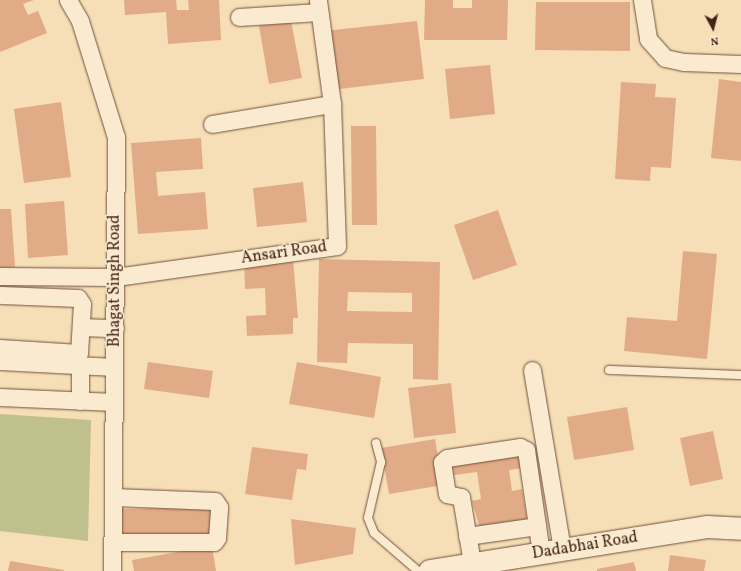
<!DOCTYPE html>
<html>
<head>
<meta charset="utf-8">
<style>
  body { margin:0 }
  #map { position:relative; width:741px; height:571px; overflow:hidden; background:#f6deb6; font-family:Vollkorn,serif }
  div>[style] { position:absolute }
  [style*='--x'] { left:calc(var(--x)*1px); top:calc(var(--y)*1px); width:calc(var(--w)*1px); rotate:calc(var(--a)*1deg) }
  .green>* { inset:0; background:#c0c08c }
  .building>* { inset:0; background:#e2ab87 }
  .roads { filter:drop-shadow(0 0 1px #71513c) drop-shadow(0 0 1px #71513c) }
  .lane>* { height:8px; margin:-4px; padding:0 4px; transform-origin:4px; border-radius:4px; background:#f9ead0 }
  .street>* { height:17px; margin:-8.5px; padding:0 8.5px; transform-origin:8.5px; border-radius:8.5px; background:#f9ead0 }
  .secondary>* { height:22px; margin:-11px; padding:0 11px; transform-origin:11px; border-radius:11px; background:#f9ead0 }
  span { translate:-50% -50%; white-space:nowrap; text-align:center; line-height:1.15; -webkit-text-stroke:3.5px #f9ead0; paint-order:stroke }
  .street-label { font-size:16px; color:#452213 }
  .north { position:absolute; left:693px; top:8px; width:40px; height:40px; -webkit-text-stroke:3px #f9ead0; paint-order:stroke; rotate:173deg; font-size:11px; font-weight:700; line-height:16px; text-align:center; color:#452213 }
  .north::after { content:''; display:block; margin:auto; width:14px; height:18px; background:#452213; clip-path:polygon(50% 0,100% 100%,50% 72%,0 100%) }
</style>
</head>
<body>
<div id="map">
  <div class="green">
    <div style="clip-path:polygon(0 414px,91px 420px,88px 541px,0 531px)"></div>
  </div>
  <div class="building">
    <div style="clip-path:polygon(0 0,34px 0,23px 4px,28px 15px,38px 11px,47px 33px,0 52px)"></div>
    <div style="clip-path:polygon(124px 0,176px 0,177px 10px,189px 10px,188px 0,219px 0,221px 40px,168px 44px,166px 12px,125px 15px)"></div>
    <div style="clip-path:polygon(425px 0,453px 0,453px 8px,472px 8px,472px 0,508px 0,507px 40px,424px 40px)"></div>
    <div style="clip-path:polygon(536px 2px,630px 2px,630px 51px,535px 50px)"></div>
    <div style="clip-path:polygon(291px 21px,302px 78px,269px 84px,259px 26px)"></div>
    <div style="clip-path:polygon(417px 21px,424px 79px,331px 90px,324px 31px)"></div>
    <div style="clip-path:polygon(490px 65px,495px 114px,450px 119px,445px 69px)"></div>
    <div style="clip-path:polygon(719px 79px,741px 82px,741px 161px,711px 158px)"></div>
    <div style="clip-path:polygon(621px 82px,656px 84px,655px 97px,676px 98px,671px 168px,651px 167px,650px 181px,615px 179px)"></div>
    <div style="clip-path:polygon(61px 102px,71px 177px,24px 183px,14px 109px)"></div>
    <div style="clip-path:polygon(351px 126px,376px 126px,377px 225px,352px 225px)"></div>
    <div style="clip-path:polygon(201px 138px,203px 169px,156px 172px,158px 196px,205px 192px,208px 229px,138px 234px,131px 143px)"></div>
    <div style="clip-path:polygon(303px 182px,307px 222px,257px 227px,253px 188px)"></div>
    <div style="clip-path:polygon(64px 201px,68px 255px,28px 258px,25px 204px)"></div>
    <div style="clip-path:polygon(0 209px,11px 209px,15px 267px,0 268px)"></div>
    <div style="clip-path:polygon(498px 210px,517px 265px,473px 280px,454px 225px)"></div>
    <div style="clip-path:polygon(683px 251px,717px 254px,707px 359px,624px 351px,627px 317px,677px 321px)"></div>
    <div style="clip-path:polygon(293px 259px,298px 318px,293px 318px,293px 334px,247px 336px,246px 316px,266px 315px,265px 288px,245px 289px,244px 260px)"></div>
    <div style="clip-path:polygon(evenodd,319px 259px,440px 262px,438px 380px,413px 379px,413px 344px,348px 343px,347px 363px,317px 362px,319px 259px,348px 292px,412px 293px,412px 312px,347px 311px,348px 292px)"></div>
    <div style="clip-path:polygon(148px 362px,213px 371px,209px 398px,144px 389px)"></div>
    <div style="clip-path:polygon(297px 362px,381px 377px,374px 418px,289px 404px)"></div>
    <div style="clip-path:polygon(451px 383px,456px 433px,414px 438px,408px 388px)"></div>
    <div style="clip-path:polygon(627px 407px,634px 450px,574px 460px,567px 417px)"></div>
    <div style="clip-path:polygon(713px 431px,723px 479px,690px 486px,680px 438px)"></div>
    <div style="clip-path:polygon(435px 439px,443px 485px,389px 494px,381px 448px)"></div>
    <div style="clip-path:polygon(252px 447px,308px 454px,306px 470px,297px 469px,292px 500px,245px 494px)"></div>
    <div style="clip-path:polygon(520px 448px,523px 468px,509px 470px,512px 491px,522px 489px,528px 526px,481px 532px,472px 501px,481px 499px,477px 472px,454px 475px,451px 459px)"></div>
    <div style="clip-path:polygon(215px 507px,215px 536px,122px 539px,121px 509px)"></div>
    <div style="clip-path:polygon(291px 519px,356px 528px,353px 554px,295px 565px)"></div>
    <div style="clip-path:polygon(212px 546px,216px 571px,134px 571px,132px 560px)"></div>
    <div style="clip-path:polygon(670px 555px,706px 560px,704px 571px,668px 571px)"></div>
    <div style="clip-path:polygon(10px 561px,64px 570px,64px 571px,8px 571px)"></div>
    <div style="clip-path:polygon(634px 562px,636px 571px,597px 571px,597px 569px)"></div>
  </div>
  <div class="roads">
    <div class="lane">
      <div style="--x:609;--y:370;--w:132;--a:2.2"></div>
      <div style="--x:376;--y:443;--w:20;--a:75"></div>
      <div style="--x:381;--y:462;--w:57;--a:103.1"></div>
      <div style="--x:368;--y:518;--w:16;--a:68"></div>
      <div style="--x:374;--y:533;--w:58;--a:40.8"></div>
    </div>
    <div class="street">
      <div style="--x:68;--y:0;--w:24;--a:60"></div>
      <div style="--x:80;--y:21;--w:121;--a:72.8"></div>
      <div style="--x:116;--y:137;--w:434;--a:90.5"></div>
      <div style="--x:642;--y:0;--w:39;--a:81"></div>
      <div style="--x:648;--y:39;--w:25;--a:48"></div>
      <div style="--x:665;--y:58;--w:19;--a:12"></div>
      <div style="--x:684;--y:62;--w:57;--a:2"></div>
      <div style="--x:239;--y:17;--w:80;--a:-3.6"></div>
      <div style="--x:212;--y:124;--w:122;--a:-9.5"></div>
      <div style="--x:0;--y:276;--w:116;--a:0.5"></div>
      <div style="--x:116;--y:277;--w:223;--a:-8"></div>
      <div style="--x:337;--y:246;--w:142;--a:-92"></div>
      <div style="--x:332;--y:104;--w:105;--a:-97.7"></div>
      <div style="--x:81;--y:327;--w:34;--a:2"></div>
      <div style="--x:0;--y:348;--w:79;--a:3.6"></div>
      <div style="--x:79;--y:353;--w:49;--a:-86.5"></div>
      <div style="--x:82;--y:304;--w:7;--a:-124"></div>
      <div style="--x:78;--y:298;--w:77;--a:-177.8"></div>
      <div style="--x:0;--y:361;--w:114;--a:3"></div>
      <div style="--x:532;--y:370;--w:182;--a:80.5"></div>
      <div style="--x:0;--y:397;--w:114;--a:2.5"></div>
      <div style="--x:80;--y:401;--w:36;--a:-90"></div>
      <div style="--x:467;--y:536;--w:71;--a:-8.1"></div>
      <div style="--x:112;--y:542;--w:102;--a:0"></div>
      <div style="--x:214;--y:542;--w:5;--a:-53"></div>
      <div style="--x:217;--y:538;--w:31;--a:-86"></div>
      <div style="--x:219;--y:507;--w:7;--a:-124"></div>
      <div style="--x:215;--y:501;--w:102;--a:-177.8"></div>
      <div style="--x:472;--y:563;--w:67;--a:-99.5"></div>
      <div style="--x:461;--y:497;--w:14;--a:-168"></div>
      <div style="--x:447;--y:494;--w:32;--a:-99"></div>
      <div style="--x:442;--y:462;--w:6;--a:-39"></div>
      <div style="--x:447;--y:458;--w:74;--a:-8.6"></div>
      <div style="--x:520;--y:447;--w:7;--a:27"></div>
      <div style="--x:526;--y:450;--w:104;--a:81.7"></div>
    </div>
    <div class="secondary">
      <div style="--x:430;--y:571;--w:280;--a:-9"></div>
      <div style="--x:707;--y:527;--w:34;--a:3"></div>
    </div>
  </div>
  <div class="street-label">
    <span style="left:284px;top:253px;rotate:-8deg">Ansari Road</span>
    <span style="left:115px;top:281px;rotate:-90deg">Bhagat Singh Road</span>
    <span style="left:585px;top:546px;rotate:-9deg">Dadabhai Road</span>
  </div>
  <div class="north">N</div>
</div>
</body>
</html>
